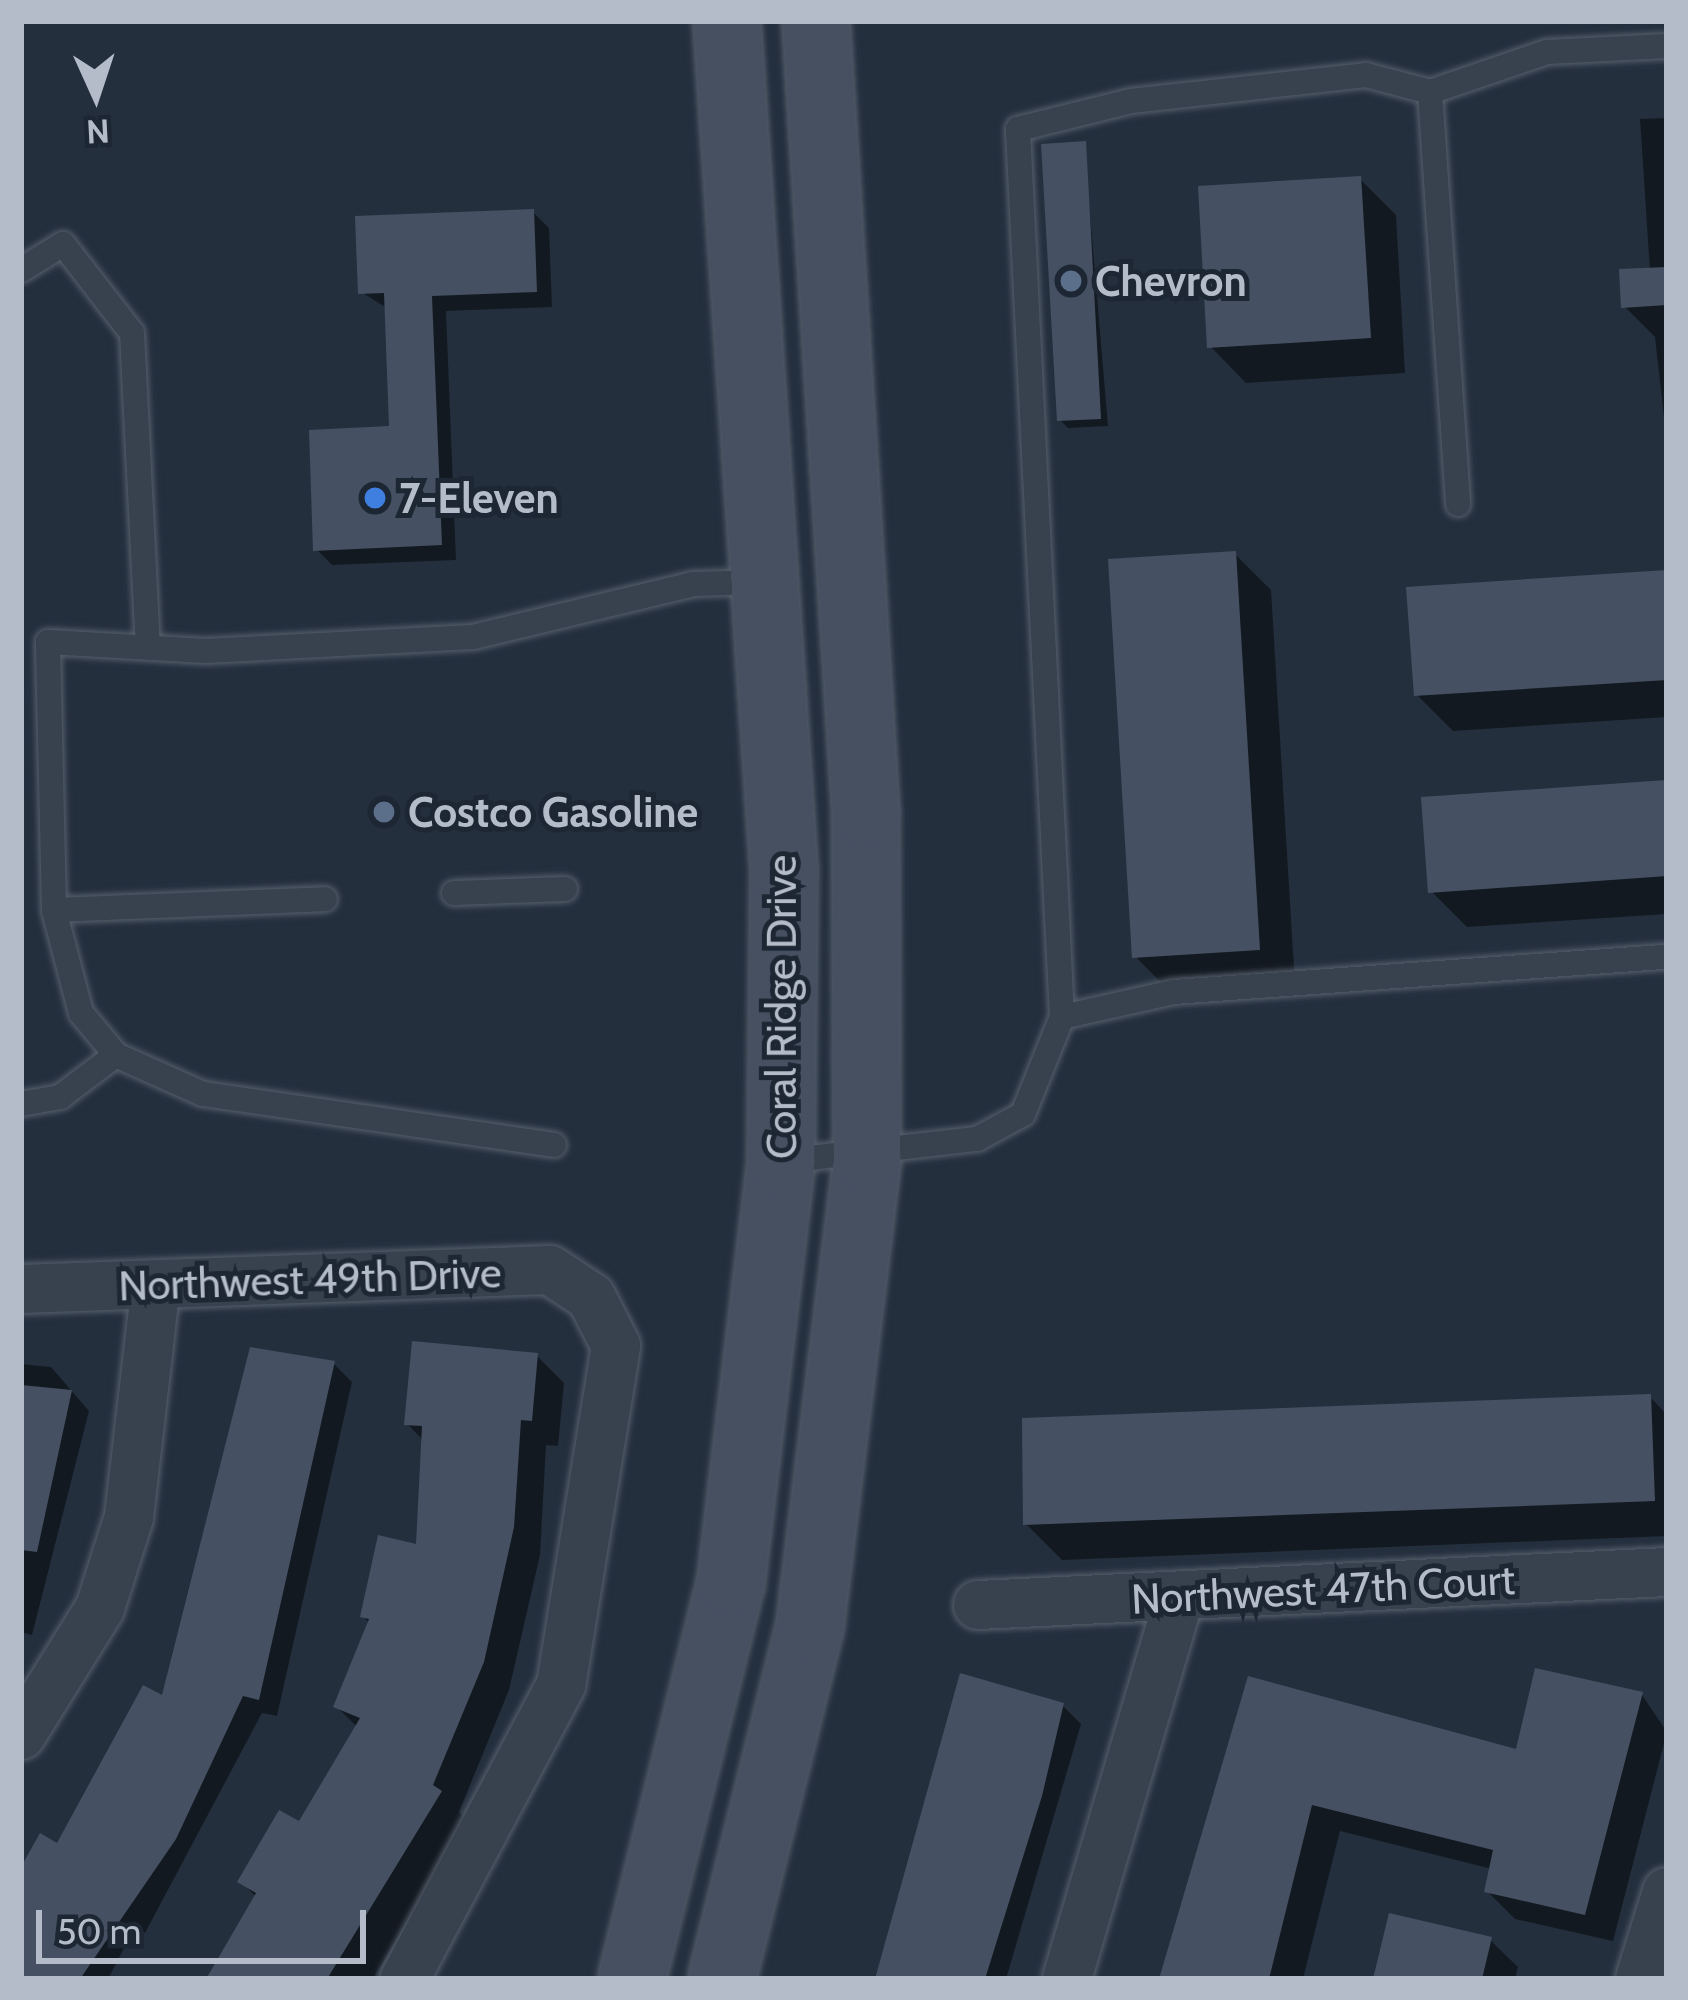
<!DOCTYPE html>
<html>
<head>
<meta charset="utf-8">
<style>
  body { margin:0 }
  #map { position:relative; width:1688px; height:2000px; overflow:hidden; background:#242f3e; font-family:Cabin,sans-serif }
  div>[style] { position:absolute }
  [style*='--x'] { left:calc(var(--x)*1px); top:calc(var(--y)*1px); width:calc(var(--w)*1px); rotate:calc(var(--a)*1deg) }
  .shadow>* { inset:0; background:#0007 }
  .building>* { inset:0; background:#455162 }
  .roads { filter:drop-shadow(0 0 3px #565f6c) drop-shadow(0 0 3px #565f6c) }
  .lane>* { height:24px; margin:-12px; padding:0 12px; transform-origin:12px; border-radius:12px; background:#38414e }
  .street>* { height:48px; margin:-24px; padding:0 24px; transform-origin:24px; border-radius:24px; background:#38414e }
  .secondary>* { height:66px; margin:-33px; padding:0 33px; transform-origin:33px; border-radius:33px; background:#465061 }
  .dots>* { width:33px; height:33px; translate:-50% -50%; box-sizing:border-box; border:6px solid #1d2633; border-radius:50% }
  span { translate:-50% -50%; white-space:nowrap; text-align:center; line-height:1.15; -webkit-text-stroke:10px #1d2633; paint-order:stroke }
  .poi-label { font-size:42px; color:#b4bcc9; font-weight:700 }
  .left { translate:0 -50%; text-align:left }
  .street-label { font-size:42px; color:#b4bcc9 }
  .frame { position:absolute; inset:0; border:24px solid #b4bcc9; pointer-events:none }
  .north { position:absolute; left:36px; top:36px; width:120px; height:120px; -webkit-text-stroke:9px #1d2633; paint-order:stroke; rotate:177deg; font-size:33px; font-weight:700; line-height:48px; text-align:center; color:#b4bcc9 }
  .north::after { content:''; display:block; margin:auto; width:42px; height:54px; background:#b4bcc9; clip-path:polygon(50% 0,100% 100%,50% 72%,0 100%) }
  .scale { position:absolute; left:36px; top:1910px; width:330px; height:54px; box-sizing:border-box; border:6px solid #b4bcc9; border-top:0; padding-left:15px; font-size:36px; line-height:42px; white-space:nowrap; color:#b4bcc9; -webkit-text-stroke:9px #1d2633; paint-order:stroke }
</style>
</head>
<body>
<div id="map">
  <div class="shadow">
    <div style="clip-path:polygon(1667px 118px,1667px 445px,1655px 337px,1624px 306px,1650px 271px,1640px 119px)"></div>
    <div style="clip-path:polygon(1084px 144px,1108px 426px,1068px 428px,1060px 420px)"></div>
    <div style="clip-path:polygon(1360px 179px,1396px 215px,1405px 373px,1246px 383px,1210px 346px)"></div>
    <div style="clip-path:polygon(533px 212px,549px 228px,552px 307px,446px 311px,456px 560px,332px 565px,316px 549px,392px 429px,387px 308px,361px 292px)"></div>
    <div style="clip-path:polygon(1235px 554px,1271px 590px,1295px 985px,1171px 993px,1135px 956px)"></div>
    <div style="clip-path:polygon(1667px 573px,1667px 717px,1453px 731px,1417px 695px)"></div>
    <div style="clip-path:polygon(1667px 783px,1667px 914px,1467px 927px,1431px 891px)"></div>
    <div style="clip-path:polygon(537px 1356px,564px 1383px,558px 1446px,546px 1445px,540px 1555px,509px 1690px,459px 1812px,467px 1820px,373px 1979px,209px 1979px,257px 1898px,241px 1881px,300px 1825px,357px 1727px,336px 1706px,370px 1624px,363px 1616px,418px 1547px,424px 1441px,407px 1424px)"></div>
    <div style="clip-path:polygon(21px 1364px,51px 1367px,89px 1411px,32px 1635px,21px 1632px)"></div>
    <div style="clip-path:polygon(334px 1364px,352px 1382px,277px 1716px,262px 1713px,145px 1933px,135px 1927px,108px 1979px,21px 1979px,21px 1873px,58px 1847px,164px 1700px)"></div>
    <div style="clip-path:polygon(1650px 1397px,1667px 1415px,1667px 1536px,1062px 1560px,1026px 1524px)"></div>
    <div style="clip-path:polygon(1250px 1680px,1519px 1753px,1642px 1695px,1667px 1732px,1613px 1941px,1515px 1919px,1487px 1891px,1492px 1869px,1340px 1831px,1303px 1979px,1164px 1979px)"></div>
    <div style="clip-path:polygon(1063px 1706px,1081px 1724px,1006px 1979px,879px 1979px)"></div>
    <div style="clip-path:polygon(1490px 1940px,1518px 1967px,1515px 1979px,1376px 1979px)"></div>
  </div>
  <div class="building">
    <div style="clip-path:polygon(1086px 141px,1101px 419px,1057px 421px,1041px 144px)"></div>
    <div style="clip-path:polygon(1361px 176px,1371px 338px,1207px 348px,1198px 186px)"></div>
    <div style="clip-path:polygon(534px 209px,537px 292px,432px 296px,442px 545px,313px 551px,309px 430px,389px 426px,384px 293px,358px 294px,355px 216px)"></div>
    <div style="clip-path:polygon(1667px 267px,1667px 305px,1621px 308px,1619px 269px)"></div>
    <div style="clip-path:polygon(1236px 551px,1260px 950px,1132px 958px,1108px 559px)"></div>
    <div style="clip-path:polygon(1667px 570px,1667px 680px,1414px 696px,1406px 587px)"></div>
    <div style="clip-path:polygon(1667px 780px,1667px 876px,1428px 893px,1421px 797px)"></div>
    <div style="clip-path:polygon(412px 1341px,538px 1353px,532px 1421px,521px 1420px,514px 1527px,484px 1662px,433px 1785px,442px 1791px,327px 1979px,206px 1979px,256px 1893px,237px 1882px,279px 1810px,299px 1821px,360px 1718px,333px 1707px,369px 1619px,360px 1617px,378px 1535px,416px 1544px,422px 1426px,404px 1425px)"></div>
    <div style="clip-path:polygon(250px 1347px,335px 1361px,259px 1700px,243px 1696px,176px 1839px,80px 1979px,21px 1979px,21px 1867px,40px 1833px,57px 1843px,143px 1685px,162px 1695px)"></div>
    <div style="clip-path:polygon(21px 1385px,72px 1390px,37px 1552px,21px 1550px)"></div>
    <div style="clip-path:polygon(1651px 1394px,1655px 1501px,1023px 1525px,1022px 1418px)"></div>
    <div style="clip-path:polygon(1535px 1668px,1643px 1692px,1585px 1915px,1484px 1892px,1493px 1850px,1312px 1805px,1269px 1979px,1159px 1979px,1248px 1676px,1516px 1749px)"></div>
    <div style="clip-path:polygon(960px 1673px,1064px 1703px,1042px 1796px,985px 1979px,875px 1979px)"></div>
    <div style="clip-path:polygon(1389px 1913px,1492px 1937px,1482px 1979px,1373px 1979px)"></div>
  </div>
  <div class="roads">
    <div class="lane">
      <div style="--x:1430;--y:92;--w:413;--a:86.1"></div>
      <div style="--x:21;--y:270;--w:49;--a:-31.8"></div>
      <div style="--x:63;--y:244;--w:113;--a:52.2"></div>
      <div style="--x:132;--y:333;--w:313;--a:87.1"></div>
      <div style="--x:454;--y:893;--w:111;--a:-2.1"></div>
      <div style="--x:54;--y:910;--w:271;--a:-2.3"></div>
      <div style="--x:1062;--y:1017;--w:115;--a:-12.6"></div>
      <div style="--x:1174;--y:992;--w:494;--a:-4.1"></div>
      <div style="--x:21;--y:1104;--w:40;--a:-10"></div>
      <div style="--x:60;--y:1097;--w:70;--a:-36.9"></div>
      <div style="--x:554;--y:1145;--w:355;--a:-171.7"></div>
      <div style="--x:203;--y:1094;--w:95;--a:-155.9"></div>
      <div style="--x:116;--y:1055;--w:55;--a:-129.8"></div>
      <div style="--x:81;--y:1013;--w:106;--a:-104.7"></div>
      <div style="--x:54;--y:910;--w:268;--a:-91.3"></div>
      <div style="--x:48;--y:642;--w:158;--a:3.3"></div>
      <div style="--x:206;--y:651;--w:267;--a:-3"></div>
      <div style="--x:473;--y:637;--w:226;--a:-13.5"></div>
      <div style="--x:693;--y:584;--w:68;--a:-1.7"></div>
      <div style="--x:783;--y:1161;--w:195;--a:-6.5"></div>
      <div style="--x:977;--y:1139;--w:52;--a:-28.5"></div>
      <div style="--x:1023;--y:1114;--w:105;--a:-68.1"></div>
      <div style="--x:1062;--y:1017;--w:889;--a:-92.84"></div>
      <div style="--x:1018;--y:129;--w:116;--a:-13.9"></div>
      <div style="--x:1131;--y:101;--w:236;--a:-6.3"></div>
      <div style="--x:1366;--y:75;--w:66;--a:14.9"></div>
      <div style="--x:1430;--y:92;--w:124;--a:-18.9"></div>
      <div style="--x:1547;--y:52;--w:120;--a:-2.9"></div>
    </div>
    <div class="street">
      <div style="--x:21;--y:1289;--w:529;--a:-2.06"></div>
      <div style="--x:550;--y:1270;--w:49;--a:33.4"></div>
      <div style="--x:591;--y:1297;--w:55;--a:63"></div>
      <div style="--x:616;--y:1346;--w:343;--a:99.2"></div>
      <div style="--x:561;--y:1685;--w:333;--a:118"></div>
      <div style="--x:978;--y:1605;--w:690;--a:-2.74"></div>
      <div style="--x:21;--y:1735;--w:150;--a:-58.1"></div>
      <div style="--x:100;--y:1608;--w:96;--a:-72.3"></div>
      <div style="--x:129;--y:1517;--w:234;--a:-83.4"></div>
      <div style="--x:1067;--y:1979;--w:397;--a:-73.6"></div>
      <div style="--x:1640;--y:1979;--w:91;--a:-72.8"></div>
    </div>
    <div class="secondary">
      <div style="--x:632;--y:1979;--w:408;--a:-76"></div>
      <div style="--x:731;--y:1583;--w:425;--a:-83.2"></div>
      <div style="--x:781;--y:1161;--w:292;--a:-89.4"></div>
      <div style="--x:784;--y:869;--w:850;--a:-93.85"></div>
      <div style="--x:722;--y:1979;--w:364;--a:-76"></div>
      <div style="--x:810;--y:1626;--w:470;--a:-83"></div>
      <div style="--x:867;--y:1159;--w:345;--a:-90.2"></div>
      <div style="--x:866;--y:814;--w:795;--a:-93.61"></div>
    </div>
  </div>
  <div class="dots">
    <div style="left:1071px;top:281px;background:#5c6f8a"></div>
    <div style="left:375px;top:498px;background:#3f7fe0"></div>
    <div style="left:384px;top:812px;background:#5c6f8a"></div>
  </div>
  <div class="poi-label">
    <span class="left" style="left:1095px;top:281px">Chevron</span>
    <span class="left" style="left:399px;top:498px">7-Eleven</span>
    <span class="left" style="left:408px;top:812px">Costco Gasoline</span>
  </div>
  <div class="street-label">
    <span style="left:781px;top:1007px;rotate:-90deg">Coral Ridge Drive</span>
    <span style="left:310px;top:1279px;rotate:-2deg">Northwest 49th Drive</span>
    <span style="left:1323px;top:1589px;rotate:-3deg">Northwest 47th Court</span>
  </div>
  <div class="frame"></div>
  <div class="north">N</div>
  <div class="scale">50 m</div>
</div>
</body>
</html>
